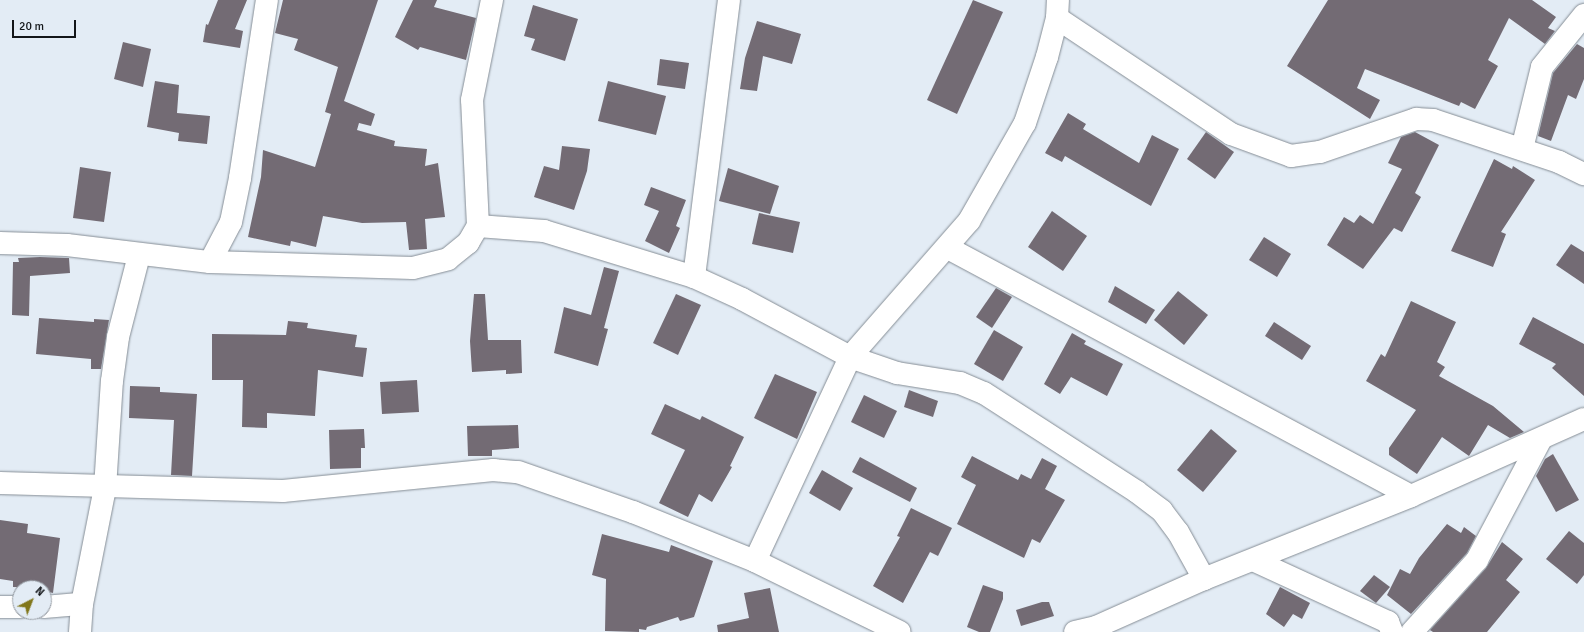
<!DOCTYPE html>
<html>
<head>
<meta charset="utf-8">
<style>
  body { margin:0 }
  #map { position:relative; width:1584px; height:632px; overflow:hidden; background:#e3ecf5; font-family:Signika,sans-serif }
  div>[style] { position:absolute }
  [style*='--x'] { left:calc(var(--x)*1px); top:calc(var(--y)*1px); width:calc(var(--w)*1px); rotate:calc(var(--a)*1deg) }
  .building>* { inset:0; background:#736b74 }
  .roads { filter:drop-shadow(0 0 1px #858d95) drop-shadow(0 0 1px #858d95) }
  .street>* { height:22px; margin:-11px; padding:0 11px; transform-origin:11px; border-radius:11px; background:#fff }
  span { translate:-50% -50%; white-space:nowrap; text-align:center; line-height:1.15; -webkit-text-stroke:3px #e3ecf5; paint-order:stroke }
  .north { position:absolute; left:12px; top:580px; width:40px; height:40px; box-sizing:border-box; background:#e3ecf5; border:1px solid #90969d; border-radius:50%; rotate:42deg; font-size:11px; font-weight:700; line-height:16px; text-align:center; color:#131619 }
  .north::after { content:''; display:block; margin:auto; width:14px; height:18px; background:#81771c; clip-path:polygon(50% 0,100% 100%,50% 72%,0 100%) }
  .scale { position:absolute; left:12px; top:20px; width:64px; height:18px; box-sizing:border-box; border:2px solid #131619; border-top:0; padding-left:5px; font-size:12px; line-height:14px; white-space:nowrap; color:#131619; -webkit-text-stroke:3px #e3ecf5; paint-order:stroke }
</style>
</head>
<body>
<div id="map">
  <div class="building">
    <div style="clip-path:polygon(218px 0,247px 0,235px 29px,243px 31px,240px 48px,203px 42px,206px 24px,208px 25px)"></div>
    <div style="clip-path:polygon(283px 0,378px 0,344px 101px,375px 114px,371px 126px,359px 123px,357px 130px,395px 141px,394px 146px,427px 149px,425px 166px,438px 163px,445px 217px,425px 219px,427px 249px,409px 250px,406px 222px,362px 223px,323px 216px,316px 247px,291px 241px,290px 246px,248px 237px,261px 177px,263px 150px,315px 167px,331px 114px,325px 112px,338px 67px,294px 50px,298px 39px,275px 33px)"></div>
    <div style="clip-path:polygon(413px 0,437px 0,434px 7px,476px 18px,466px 60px,420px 47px,418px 50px,395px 37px)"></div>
    <div style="clip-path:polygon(973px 0,1003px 12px,957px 114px,927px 100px)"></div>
    <div style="clip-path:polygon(1328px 0,1532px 0,1556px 17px,1548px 28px,1555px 31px,1545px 44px,1509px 18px,1488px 60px,1498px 66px,1475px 109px,1461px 102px,1459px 106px,1365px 69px,1357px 88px,1380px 100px,1370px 119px,1287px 66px)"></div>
    <div style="clip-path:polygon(533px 5px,578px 19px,565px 61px,531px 50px,535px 39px,524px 36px)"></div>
    <div style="clip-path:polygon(757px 21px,801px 34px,792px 64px,763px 56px,757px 91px,740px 89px,745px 58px)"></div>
    <div style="clip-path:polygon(123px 42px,151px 49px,143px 87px,114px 79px)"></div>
    <div style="clip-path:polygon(1577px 44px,1584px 48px,1584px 79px,1576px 99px,1568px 95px,1551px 141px,1538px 136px,1553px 73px)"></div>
    <div style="clip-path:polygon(660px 59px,689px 63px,685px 89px,657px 85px)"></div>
    <div style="clip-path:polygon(155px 81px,179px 85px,177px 113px,210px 116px,207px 144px,178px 141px,179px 133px,147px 127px)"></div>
    <div style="clip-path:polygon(608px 81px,666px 96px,656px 135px,598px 121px)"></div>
    <div style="clip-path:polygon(1068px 113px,1086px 124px,1083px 129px,1139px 163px,1152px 135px,1179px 149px,1151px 206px,1065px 156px,1062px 162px,1045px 153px)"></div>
    <div style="clip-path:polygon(1206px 132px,1234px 152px,1215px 179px,1187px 159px)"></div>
    <div style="clip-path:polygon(1415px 132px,1439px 145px,1415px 193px,1421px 197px,1402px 232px,1394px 228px,1363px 269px,1327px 245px,1344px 217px,1354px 223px,1360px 215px,1373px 224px,1402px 169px,1388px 163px,1401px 137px)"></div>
    <div style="clip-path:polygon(562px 146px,590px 149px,587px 171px,574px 210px,534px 197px,544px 166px,559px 170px)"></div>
    <div style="clip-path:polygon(1494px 159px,1512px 169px,1513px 166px,1535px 180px,1501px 232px,1506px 234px,1493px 267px,1451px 251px)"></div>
    <div style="clip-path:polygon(80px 167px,111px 172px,104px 222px,73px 218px)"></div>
    <div style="clip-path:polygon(728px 168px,779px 186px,770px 214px,719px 201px)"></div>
    <div style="clip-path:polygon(651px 187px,686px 200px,676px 226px,680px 228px,669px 253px,645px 241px,659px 211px,644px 205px)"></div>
    <div style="clip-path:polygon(1052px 211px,1087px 236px,1063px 271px,1028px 247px)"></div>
    <div style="clip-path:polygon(759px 213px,800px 222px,793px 253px,752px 244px)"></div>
    <div style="clip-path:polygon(1264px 237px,1291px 254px,1277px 277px,1249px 260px)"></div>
    <div style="clip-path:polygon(1571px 244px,1584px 252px,1584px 284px,1556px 265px)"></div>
    <div style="clip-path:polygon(40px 257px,69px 258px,70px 273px,30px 276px,29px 316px,12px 315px,13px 262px,19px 262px,18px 258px)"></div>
    <div style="clip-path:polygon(604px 267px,619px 271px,604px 328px,608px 329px,598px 366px,554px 353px,564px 307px,591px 315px)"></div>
    <div style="clip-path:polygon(1115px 286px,1155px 310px,1146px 324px,1108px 302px)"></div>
    <div style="clip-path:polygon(996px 288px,1012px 297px,992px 328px,976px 317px)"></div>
    <div style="clip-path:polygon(1178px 291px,1208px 315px,1184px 345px,1154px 320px)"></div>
    <div style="clip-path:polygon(474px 294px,485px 294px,488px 340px,521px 340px,522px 373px,506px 374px,506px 370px,472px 372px,470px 341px)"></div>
    <div style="clip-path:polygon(676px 294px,701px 305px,678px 355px,653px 343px)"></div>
    <div style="clip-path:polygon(1411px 301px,1456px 322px,1437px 362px,1445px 367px,1439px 376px,1493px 406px,1524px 432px,1510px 438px,1488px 425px,1469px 456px,1442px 437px,1417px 474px,1389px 455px,1389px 448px,1416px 410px,1366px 381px,1381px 354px,1385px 357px)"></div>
    <div style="clip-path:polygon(1533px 317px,1584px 344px,1584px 396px,1552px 368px,1556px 364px,1519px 344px)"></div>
    <div style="clip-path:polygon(39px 318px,94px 322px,94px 319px,109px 320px,101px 369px,91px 369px,91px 359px,36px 354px)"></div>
    <div style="clip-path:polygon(288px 321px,308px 323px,307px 328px,357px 335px,355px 347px,367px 348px,363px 377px,318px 370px,315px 416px,267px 413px,267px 428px,242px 427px,243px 380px,212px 380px,212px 334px,286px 335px)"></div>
    <div style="clip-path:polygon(1274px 322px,1311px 346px,1302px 360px,1265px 336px)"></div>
    <div style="clip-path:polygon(994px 330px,1023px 347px,1003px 381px,974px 364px)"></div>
    <div style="clip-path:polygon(1072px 333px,1086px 341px,1084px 344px,1123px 364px,1107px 396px,1071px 377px,1060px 394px,1044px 384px)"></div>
    <div style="clip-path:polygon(775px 374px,817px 392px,797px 439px,754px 418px)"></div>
    <div style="clip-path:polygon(417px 380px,419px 412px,382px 414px,380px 382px)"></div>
    <div style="clip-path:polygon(130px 386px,160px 387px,160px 392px,197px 394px,192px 476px,171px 475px,174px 420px,129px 418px)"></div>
    <div style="clip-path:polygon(909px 390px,938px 401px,933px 417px,904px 407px)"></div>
    <div style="clip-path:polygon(864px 395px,897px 411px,884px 438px,851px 422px)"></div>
    <div style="clip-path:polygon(665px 404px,700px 420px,702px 416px,744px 437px,730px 466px,732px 467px,712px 502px,699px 494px,688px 517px,659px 503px,685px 450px,651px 434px)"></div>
    <div style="clip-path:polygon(518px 425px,519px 448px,492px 450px,492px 456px,468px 456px,467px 426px)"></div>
    <div style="clip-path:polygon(364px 429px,365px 448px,361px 448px,361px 468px,330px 469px,329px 430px)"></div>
    <div style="clip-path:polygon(1211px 429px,1237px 451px,1203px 492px,1177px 470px)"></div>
    <div style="clip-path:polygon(1553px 454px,1579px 500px,1556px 512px,1536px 476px,1545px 459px)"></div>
    <div style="clip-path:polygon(972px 456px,1018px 480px,1021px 474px,1031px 479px,1042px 458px,1057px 466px,1045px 489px,1065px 500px,1040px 543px,1032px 539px,1024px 558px,957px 524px,976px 485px,961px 477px)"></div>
    <div style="clip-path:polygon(860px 457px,917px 488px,910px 502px,852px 472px)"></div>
    <div style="clip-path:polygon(822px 470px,853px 488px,840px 511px,809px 493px)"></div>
    <div style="clip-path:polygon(911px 508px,952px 528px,938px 556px,930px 552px,903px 603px,873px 586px,900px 537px,897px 536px)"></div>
    <div style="clip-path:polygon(0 520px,28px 524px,27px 533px,60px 538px,53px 593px,44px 591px,44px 588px,13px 587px,13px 581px,0 579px)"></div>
    <div style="clip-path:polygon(1447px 524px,1461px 533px,1464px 527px,1476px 536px,1467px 553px,1411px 614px,1387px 595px,1400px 569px,1410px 574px,1419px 558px)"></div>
    <div style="clip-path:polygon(1569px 531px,1584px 543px,1584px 575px,1577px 584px,1546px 559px)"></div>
    <div style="clip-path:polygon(602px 534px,669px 552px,671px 545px,713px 561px,694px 617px,680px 621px,678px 617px,647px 627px,646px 630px,639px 629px,639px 632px,605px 631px,606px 579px,592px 575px)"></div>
    <div style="clip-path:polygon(1502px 542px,1523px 559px,1506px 580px,1520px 592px,1487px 632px,1433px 632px,1430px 630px,1486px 568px)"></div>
    <div style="clip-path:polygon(1374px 575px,1390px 587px,1376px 603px,1360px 591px)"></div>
    <div style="clip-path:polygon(983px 585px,1003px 592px,1003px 599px,990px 632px,979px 632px,967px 627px)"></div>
    <div style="clip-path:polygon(1280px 587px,1310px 603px,1302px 619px,1293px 614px,1284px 627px,1266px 614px)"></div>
    <div style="clip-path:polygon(770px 588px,779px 632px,718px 632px,717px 625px,749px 618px,744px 593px)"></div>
    <div style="clip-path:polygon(1042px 602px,1049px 602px,1054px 616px,1021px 626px,1016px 610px)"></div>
  </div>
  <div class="roads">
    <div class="street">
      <div style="--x:1057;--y:18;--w:209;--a:33.7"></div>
      <div style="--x:1231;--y:134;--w:64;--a:20.1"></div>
      <div style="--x:1291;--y:156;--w:29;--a:-8"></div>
      <div style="--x:1320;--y:152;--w:102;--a:-19"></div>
      <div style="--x:1416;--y:119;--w:17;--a:3"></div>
      <div style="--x:1433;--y:120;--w:133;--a:18.4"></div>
      <div style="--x:1559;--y:162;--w:28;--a:26"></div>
      <div style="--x:1522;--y:149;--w:84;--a:-76.3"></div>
      <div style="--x:1542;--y:67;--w:67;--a:-51.1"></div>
      <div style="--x:478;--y:226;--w:66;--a:4.3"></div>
      <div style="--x:544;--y:231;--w:157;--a:17"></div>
      <div style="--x:694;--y:277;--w:53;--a:24.6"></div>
      <div style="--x:742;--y:299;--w:123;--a:28.2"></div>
      <div style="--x:850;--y:357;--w:50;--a:18.8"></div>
      <div style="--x:897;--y:373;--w:64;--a:9"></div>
      <div style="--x:960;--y:383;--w:26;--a:23"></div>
      <div style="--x:984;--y:393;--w:182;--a:32.9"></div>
      <div style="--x:1137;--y:492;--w:31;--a:37"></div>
      <div style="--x:1162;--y:511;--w:26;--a:53"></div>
      <div style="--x:1178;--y:532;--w:54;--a:61"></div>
      <div style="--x:0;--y:243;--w:67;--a:1.7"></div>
      <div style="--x:67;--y:245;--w:144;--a:6.8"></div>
      <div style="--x:210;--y:262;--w:203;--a:1.7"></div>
      <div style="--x:413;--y:268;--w:36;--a:-14"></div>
      <div style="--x:448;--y:259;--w:26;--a:-39"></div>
      <div style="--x:468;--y:243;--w:20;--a:-60"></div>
      <div style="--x:478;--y:226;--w:126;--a:-92.7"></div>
      <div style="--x:472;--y:100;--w:102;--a:-78.7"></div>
      <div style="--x:948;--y:248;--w:525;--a:28.18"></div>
      <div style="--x:210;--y:262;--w:45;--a:-62.3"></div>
      <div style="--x:231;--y:222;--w:45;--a:-78.4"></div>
      <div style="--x:240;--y:178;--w:180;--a:-81.4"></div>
      <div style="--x:694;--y:277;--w:279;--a:-82.8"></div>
      <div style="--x:0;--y:483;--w:283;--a:1.6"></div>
      <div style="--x:283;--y:491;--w:211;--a:-5.7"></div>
      <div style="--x:493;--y:470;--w:25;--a:5"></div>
      <div style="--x:518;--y:472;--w:122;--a:19.2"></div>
      <div style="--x:633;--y:512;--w:131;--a:21.9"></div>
      <div style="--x:755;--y:561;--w:161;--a:26.1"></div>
      <div style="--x:1253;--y:560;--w:149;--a:24.7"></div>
      <div style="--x:1388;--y:622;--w:11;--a:68"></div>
      <div style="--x:755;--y:561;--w:225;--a:-65"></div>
      <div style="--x:850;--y:357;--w:181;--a:-48.8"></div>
      <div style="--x:969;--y:221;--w:113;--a:-60.3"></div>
      <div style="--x:1025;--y:123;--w:70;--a:-71.6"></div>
      <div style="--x:1047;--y:57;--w:40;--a:-75.6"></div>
      <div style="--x:1057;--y:18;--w:18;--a:-87"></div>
      <div style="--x:0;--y:607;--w:20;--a:0"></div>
      <div style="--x:44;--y:607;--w:38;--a:-5"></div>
      <div style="--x:80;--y:632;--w:28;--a:-86"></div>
      <div style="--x:82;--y:604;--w:118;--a:-78.8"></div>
      <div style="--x:105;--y:488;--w:107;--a:-86.3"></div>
      <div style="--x:112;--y:381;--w:44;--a:-82.2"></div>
      <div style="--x:118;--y:337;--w:85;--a:-75.6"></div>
      <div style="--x:1075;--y:632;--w:22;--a:-13"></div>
      <div style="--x:1096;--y:627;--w:118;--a:-24"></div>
      <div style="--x:1204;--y:579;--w:223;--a:-21.8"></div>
      <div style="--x:1411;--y:496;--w:189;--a:-24"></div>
      <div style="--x:1412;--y:632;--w:97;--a:-47.9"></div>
      <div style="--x:1477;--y:560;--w:135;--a:-62.1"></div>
    </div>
  </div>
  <div class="north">N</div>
  <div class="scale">20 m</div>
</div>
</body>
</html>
